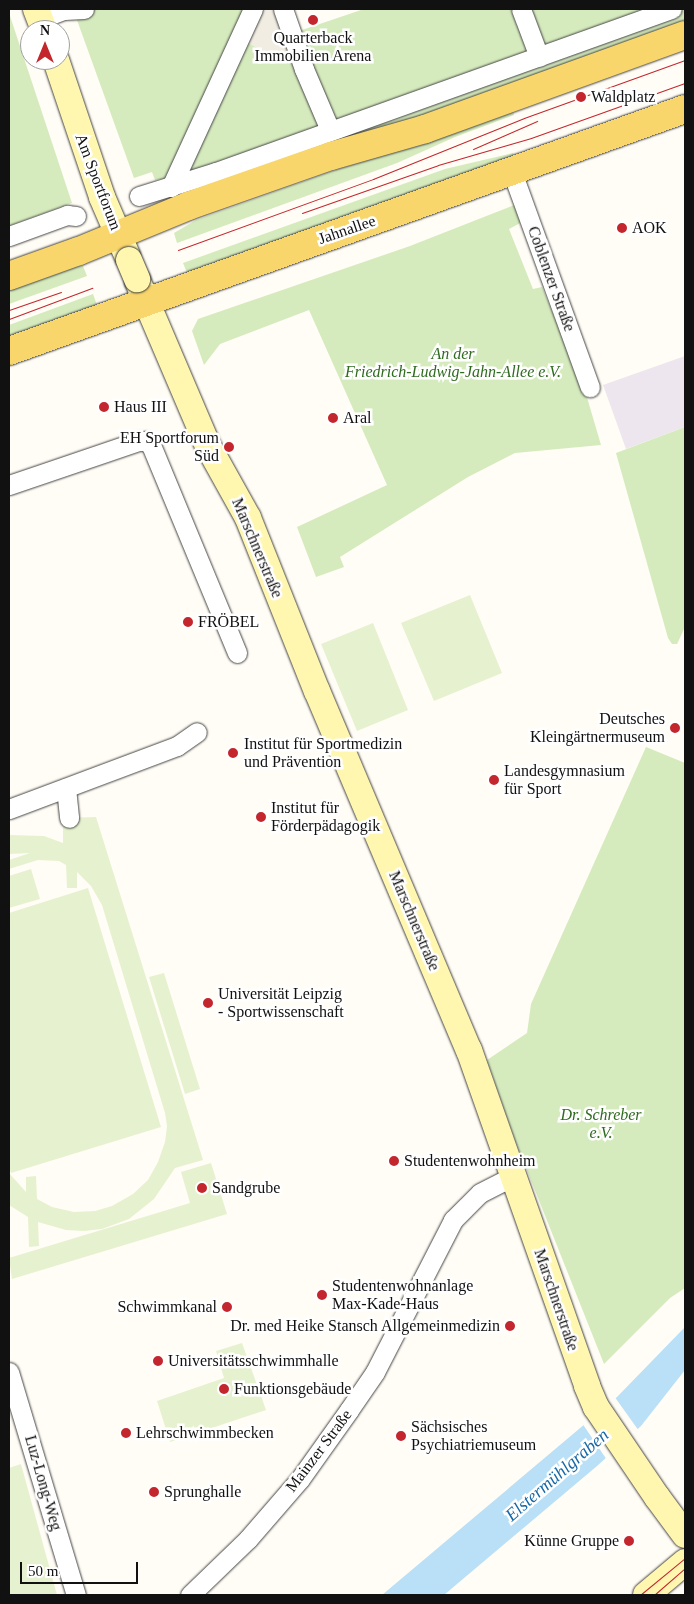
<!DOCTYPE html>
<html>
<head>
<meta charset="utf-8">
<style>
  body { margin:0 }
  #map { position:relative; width:694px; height:1604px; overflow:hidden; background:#fffdf5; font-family:Georgia,serif }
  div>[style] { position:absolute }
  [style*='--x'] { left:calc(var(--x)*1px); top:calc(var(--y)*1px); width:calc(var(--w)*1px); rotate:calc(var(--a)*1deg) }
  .industrial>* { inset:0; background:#eee6ef }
  .green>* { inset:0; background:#d5ebbd }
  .pitch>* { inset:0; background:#e6f2cf }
  .plaza>* { inset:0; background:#f1ede2 }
  .water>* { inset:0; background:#b9e0f7 }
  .pier>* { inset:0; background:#fffdf5 }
  .roads { filter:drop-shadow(0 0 1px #444) drop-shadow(0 0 1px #444) }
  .street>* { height:19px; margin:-9.5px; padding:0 9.5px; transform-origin:9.5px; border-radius:9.5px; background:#fff }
  .secondary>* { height:26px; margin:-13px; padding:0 13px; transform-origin:13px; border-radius:13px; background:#fff6b0 }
  .primary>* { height:28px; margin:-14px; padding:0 14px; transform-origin:14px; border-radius:14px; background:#f9d66b }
  .tram>* { height:1px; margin:-0.5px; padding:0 0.5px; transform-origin:0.5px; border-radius:0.5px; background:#c4262e }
  .bridges { filter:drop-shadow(0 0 1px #333) drop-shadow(0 0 1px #333) }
  .secondary-bridge>* { height:26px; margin:-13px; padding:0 13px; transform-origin:13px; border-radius:13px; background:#fff6b0 }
  .dots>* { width:14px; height:14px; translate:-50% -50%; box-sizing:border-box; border:2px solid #fff; border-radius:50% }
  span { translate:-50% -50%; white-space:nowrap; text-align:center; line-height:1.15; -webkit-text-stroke:5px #fff; paint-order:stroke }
  .poi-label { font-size:16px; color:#111 }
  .left { translate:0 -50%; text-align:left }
  .right { translate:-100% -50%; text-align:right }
  .street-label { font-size:16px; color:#111 }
  .park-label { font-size:16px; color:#2f6b1f; font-style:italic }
  .water-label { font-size:18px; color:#1768a6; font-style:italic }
  .frame { position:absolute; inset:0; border:10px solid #111; pointer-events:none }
  .north { position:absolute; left:20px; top:20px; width:50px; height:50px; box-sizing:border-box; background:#fff; border:1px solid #a0a0a0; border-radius:50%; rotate:0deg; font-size:14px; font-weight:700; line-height:20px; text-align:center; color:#111 }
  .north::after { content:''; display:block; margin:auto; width:18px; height:22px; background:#c4262e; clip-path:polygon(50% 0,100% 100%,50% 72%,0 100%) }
  .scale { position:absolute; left:20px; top:1562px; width:118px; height:22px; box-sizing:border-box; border:2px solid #111; border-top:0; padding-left:6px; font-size:15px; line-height:18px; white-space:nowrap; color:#111; -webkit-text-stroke:4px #fff; paint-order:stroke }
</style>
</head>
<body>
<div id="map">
  <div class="industrial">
    <div style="clip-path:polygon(685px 356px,685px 427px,626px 449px,603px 385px)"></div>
  </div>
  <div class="green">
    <div style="clip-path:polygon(73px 9px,291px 9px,299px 31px,364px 9px,685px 9px,685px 20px,361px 138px,206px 192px,186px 175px,155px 180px,152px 172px,134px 178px)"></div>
    <div style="clip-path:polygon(9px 13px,72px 203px,9px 226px)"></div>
    <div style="clip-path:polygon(512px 107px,514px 115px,455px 137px,397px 163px,177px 243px,174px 233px,196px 220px)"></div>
    <div style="clip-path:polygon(513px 153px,515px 158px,187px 273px,183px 263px,445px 169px)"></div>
    <div style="clip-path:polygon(517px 204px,524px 221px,509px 229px,533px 289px,542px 287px,586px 394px,601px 445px,515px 453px,468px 477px,340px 557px,344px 567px,316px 577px,297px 527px,387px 485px,309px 310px,220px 344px,204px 365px,192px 331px,198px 319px,410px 246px)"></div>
    <div style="clip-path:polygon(83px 266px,87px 276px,9px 304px,9px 286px,70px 267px)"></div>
    <div style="clip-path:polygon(93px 294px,97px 305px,91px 308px,9px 339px,9px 325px)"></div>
    <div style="clip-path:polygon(685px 427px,685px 627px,677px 644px,672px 644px,668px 638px,616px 453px)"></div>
    <div style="clip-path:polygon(646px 747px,685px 763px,685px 1288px,670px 1298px,604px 1364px,515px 1140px,487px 1060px,527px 1033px,531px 1004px)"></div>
  </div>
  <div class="pitch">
    <div style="clip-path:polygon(470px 595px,502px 673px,434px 701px,401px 623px)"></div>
    <div style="clip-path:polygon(373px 623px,408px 710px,357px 731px,321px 644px)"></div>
    <div style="clip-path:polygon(96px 817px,203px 1160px,175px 1168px,154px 1199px,129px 1219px,102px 1229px,84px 1231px,66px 1230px,38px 1222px,39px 1246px,29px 1247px,28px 1217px,9px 1205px,9px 1173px,26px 1192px,26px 1177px,36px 1176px,37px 1199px,52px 1207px,74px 1212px,95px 1211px,112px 1206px,133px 1194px,148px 1180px,158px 1162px,165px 1142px,167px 1126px,165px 1113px,102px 905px,91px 886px,77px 872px,77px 888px,67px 888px,66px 865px,59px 861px,38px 860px,9px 869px,9px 860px,30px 853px,9px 854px,9px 835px,44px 836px,63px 843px,63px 818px)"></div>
    <div style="clip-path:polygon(31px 869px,40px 899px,9px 908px,9px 876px)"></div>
    <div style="clip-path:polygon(88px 888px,161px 1127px,11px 1173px,9px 1167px,9px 913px)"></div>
    <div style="clip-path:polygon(164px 973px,200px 1089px,185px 1094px,149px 977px)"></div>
    <div style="clip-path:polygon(211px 1163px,227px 1214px,12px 1279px,9px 1258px,190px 1203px,181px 1172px)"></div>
    <div style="clip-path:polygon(242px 1343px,266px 1410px,170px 1442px,157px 1401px,224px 1378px,216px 1351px)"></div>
    <div style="clip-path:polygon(21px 1464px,57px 1595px,9px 1595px,9px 1468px)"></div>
  </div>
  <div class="plaza">
    <div style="clip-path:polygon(253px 9px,283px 9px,297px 67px,239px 39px)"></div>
  </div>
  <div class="water">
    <div style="clip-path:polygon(685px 1327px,685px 1370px,641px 1426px,597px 1466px,444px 1595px,382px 1595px,617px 1397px)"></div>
  </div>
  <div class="pier">
    <div style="clip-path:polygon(614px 1396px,639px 1431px,607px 1460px,582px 1423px)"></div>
  </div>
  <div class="roads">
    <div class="street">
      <div style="--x:283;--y:9;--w:64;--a:70.7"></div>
      <div style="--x:304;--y:69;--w:66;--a:66.9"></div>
      <div style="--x:521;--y:9;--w:51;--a:69.4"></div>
      <div style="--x:40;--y:19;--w:26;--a:-21"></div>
      <div style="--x:64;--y:10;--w:20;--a:-3"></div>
      <div style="--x:512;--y:172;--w:229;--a:70.1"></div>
      <div style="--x:171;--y:187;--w:196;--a:-65.3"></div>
      <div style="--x:139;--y:196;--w:81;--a:-17.3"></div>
      <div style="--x:216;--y:172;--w:484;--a:-19.7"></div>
      <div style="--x:9;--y:236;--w:62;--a:-19.9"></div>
      <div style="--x:67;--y:215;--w:9;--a:6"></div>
      <div style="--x:9;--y:485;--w:136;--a:-18.8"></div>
      <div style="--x:138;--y:441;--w:8;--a:0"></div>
      <div style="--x:146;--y:441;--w:6;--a:39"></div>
      <div style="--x:151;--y:445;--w:225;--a:67.5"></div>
      <div style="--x:66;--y:788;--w:30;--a:84"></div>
      <div style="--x:9;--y:809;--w:179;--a:-20.6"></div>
      <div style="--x:177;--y:746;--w:24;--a:-35"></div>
      <div style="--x:9;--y:1372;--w:233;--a:73.3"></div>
      <div style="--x:190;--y:1595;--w:81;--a:-44"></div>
      <div style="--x:248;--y:1539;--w:79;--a:-49.1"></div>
      <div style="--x:300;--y:1479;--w:85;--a:-54.6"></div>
      <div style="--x:349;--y:1410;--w:46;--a:-55.6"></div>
      <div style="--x:375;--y:1372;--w:171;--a:-62.8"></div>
      <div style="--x:453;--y:1220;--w:38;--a:-45"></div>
      <div style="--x:480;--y:1193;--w:38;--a:-27"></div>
    </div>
    <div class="secondary">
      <div style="--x:36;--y:9;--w:22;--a:69"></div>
      <div style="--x:56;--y:60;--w:145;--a:71.4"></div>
      <div style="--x:102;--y:197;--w:63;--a:66.7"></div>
      <div style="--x:138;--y:282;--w:178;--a:66.9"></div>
      <div style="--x:208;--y:446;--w:82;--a:60.9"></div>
      <div style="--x:248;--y:518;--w:186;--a:68.3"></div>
      <div style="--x:317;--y:691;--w:390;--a:67.1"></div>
      <div style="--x:469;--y:1050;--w:356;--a:70.6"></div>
      <div style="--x:587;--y:1386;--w:23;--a:67"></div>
      <div style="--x:596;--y:1407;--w:109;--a:55.9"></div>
      <div style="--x:657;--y:1497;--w:47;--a:53.6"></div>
      <div style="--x:646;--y:1595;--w:51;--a:-40.2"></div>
    </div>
    <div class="primary">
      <div style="--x:9;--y:276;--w:74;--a:-19.7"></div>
      <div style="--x:79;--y:251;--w:118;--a:-22.4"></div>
      <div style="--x:188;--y:206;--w:151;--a:-19.3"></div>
      <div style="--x:331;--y:156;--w:98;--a:-16"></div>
      <div style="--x:425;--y:129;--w:276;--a:-19.9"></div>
      <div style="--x:9;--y:351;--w:718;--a:-19.7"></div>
    </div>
  </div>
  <div class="tram">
    <div style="--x:473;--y:149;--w:70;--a:-23.6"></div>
    <div style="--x:302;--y:213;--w:144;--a:-19.4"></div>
    <div style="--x:438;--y:165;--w:97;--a:-16.2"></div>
    <div style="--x:531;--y:138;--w:164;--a:-19.7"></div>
    <div style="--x:178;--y:250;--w:208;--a:-20"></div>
    <div style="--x:373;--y:179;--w:163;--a:-22"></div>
    <div style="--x:524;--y:118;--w:171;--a:-19.8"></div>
    <div style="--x:9;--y:310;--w:55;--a:-19.1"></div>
    <div style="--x:9;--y:319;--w:89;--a:-20.5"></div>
    <div style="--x:640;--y:1595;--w:58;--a:-39.4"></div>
    <div style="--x:654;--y:1595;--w:41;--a:-41.1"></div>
  </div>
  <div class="bridges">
    <div class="secondary-bridge">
      <div style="--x:129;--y:260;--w:21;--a:67"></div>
    </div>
  </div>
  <div class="dots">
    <div style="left:313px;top:20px;background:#c4262e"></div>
    <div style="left:581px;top:97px;background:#c4262e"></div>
    <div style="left:622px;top:228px;background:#c4262e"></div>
    <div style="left:104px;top:407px;background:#c4262e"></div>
    <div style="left:333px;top:418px;background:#c4262e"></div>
    <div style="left:229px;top:447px;background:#c4262e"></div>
    <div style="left:188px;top:622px;background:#c4262e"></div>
    <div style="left:675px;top:728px;background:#c4262e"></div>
    <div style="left:233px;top:753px;background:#c4262e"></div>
    <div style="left:494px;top:780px;background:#c4262e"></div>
    <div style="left:261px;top:817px;background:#c4262e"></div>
    <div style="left:208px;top:1003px;background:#c4262e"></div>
    <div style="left:394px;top:1161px;background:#c4262e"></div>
    <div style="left:202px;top:1188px;background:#c4262e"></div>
    <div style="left:322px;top:1295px;background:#c4262e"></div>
    <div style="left:227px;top:1307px;background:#c4262e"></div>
    <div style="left:510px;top:1326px;background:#c4262e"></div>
    <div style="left:158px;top:1361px;background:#c4262e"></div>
    <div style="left:224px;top:1389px;background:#c4262e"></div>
    <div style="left:126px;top:1433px;background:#c4262e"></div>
    <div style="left:401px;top:1436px;background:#c4262e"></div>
    <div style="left:154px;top:1492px;background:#c4262e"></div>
    <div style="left:629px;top:1541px;background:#c4262e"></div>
  </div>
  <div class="poi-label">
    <span style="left:313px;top:47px">Quarterback<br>Immobilien Arena</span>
    <span class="left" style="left:591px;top:97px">Waldplatz</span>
    <span class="left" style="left:632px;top:228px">AOK</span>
    <span class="left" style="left:114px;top:407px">Haus III</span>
    <span class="left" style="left:343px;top:418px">Aral</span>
    <span class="right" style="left:219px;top:447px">EH Sportforum<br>Süd</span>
    <span class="left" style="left:198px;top:622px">FRÖBEL</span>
    <span class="right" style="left:665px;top:728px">Deutsches<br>Kleingärtnermuseum</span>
    <span class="left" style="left:244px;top:753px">Institut für Sportmedizin<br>und Prävention</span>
    <span class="left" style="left:504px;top:780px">Landesgymnasium<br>für Sport</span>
    <span class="left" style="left:271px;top:817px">Institut für<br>Förderpädagogik</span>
    <span class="left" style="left:218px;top:1003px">Universität Leipzig<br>- Sportwissenschaft</span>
    <span class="left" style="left:404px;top:1161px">Studentenwohnheim</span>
    <span class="left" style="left:212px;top:1188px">Sandgrube</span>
    <span class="left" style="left:332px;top:1295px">Studentenwohnanlage<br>Max-Kade-Haus</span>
    <span class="right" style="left:217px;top:1307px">Schwimmkanal</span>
    <span class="right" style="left:500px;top:1326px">Dr. med Heike Stansch Allgemeinmedizin</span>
    <span class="left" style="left:168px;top:1361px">Universitätsschwimmhalle</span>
    <span class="left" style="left:234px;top:1389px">Funktionsgebäude</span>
    <span class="left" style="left:411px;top:1436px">Sächsisches<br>Psychiatriemuseum</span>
    <span class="left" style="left:136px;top:1433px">Lehrschwimmbecken</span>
    <span class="left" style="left:164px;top:1492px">Sprunghalle</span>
    <span class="right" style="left:619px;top:1541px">Künne Gruppe</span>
  </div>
  <div class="street-label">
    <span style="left:98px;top:182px;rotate:69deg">Am Sportforum</span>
    <span style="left:347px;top:230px;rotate:-19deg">Jahnallee</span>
    <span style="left:551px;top:279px;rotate:70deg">Coblenzer Straße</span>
    <span style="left:257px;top:548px;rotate:67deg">Marschnerstraße</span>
    <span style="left:414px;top:921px;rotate:67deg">Marschnerstraße</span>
    <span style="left:556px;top:1300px;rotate:71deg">Marschnerstraße</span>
    <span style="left:319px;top:1451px;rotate:-53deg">Mainzer Straße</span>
    <span style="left:43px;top:1483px;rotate:74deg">Luz-Long-Weg</span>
  </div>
  <div class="park-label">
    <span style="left:453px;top:363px">An der<br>Friedrich-Ludwig-Jahn-Allee e.V.</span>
    <span style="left:601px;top:1124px">Dr. Schreber<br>e.V.</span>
  </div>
  <div class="water-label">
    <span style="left:557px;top:1475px;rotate:-41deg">Elstermühlgraben</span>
  </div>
  <div class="frame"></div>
  <div class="north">N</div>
  <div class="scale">50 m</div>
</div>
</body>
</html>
